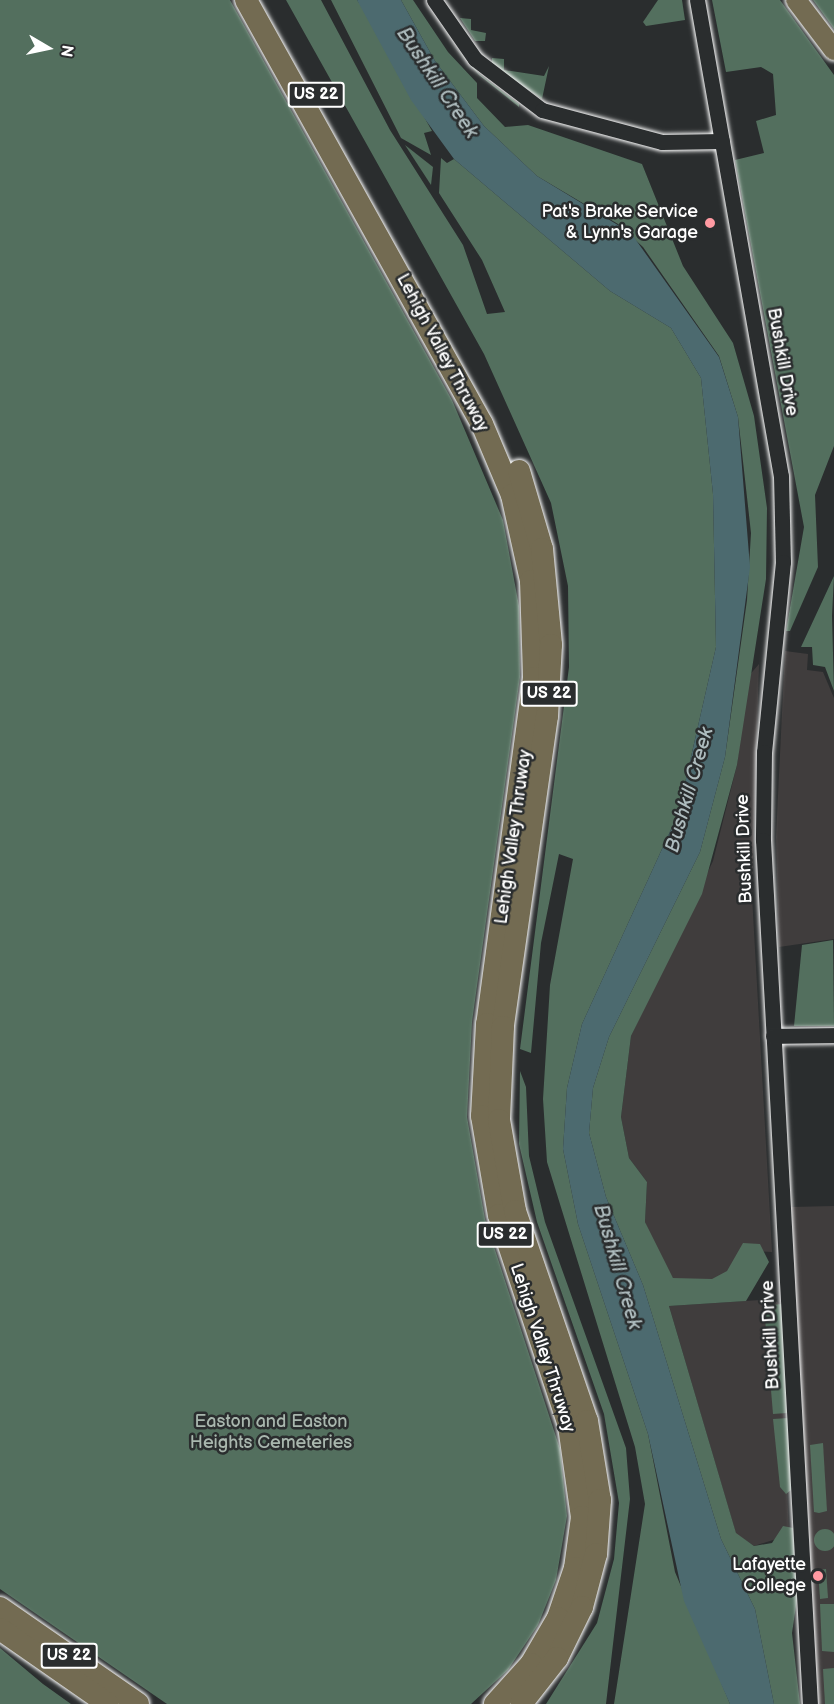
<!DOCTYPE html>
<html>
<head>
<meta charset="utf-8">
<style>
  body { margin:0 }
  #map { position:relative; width:834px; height:1704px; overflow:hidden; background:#2a2d2e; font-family:"Balsamiq Sans",sans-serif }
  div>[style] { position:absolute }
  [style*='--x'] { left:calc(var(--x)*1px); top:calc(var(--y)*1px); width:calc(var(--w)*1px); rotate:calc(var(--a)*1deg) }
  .built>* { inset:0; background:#403d3d }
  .green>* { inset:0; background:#536f5e }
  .round { border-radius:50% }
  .water>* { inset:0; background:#4c6a6f }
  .roads { filter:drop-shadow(0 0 2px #fff) drop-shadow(0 0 2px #fff) }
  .minor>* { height:15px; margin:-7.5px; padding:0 7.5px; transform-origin:7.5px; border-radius:7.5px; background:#2a2d2e }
  .major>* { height:20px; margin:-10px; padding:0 10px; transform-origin:10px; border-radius:10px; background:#736b52 }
  .highway>* { height:22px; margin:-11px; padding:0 11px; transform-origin:11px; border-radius:11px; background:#736b52 }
  .dots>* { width:16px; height:16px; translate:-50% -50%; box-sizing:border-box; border:3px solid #2a2d2e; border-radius:50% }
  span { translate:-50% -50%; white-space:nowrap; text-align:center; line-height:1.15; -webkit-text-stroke:5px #2a2d2e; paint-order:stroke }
  .shield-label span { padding:2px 4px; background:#2a2d2e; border:2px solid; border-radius:4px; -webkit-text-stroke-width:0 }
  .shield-label { font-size:16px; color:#fff; font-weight:700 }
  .poi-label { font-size:18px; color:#fff }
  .right { translate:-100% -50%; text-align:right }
  .street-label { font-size:18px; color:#fff }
  .park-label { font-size:18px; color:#a9b7ae }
  .water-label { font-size:20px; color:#aebcbe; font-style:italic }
  .north { position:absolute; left:18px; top:18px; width:60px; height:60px; -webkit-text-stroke:4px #2a2d2e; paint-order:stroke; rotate:99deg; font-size:16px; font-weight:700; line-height:24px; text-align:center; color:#fff }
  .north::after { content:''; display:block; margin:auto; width:21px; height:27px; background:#fff; clip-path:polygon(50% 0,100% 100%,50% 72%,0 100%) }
</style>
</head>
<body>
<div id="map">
  <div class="built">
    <div style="clip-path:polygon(785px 651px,808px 654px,807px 670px,823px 672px,834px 698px,834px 939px,779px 947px,776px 837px)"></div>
    <div style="clip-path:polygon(759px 664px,752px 896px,772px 1252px,753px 1251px,725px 1288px,673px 1278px,658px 1257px,645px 1222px,647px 1182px,629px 1158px,621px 1117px,631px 1036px,713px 861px,737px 765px,747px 678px)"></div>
    <div style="clip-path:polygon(834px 1206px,834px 1704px,810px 1704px,791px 1207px)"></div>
    <div style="clip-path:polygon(774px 1299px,779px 1304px,789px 1535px,754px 1546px,736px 1534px,669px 1306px)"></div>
  </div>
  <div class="green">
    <div style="clip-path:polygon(0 0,230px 0,452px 400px,503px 520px,519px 606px,520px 677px,472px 1022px,467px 1117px,485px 1219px,560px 1449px,567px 1516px,556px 1580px,538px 1625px,508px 1670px,471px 1704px,167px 1704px,0 1589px)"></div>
    <div style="clip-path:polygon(286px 0,321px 0,390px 130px,463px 245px,487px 314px,505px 312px,482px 260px,439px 193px,441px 158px,447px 163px,454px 159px,610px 291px,671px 328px,701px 378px,713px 494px,716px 647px,678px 814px,582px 1024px,567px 1088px,563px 1149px,578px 1224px,648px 1434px,675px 1572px,730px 1704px,614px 1704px,645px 1504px,635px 1447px,547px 1162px,543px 1099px,550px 985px,573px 859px,559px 854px,541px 943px,531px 1053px,520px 1049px,569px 667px,568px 586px,551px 503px,484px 354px)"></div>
    <div style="clip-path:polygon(331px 0,357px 0,362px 7px,432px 131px,424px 133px,431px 155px,401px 138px)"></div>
    <div style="clip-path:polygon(401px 0,413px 0,448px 52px,477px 83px,477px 98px,505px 127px,528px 125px,642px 164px,683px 266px,733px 343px,754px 416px,767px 508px,766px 579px,737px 765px,702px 894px,631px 1036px,621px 1117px,629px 1158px,647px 1182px,645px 1222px,673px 1278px,712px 1279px,727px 1271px,743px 1243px,760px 1244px,769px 1262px,746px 1301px,669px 1306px,736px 1533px,754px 1546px,772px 1543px,783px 1526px,793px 1528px,797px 1599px,792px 1633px,800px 1704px,774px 1704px,755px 1609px,721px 1539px,643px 1285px,606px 1197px,589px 1133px,593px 1088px,609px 1037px,700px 852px,725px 757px,747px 600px,751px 533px,738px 417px,719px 356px,643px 247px,618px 224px,537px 176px,484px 126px,435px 61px)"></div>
    <div style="clip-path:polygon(658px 0,682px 0,685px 20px,646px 26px,643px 22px)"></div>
    <div style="clip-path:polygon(712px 0,780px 0,834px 75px,834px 446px,815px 495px,818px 567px,790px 631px,786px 631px,804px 527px,735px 160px,764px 153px,756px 121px,776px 115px,773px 74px,761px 67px,726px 72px)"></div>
    <div style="clip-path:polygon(813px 0,834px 0,834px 29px)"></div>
    <div style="clip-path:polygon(460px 18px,471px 19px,471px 30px,486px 33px,485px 41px,475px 41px)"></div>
    <div style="clip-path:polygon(450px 42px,479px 74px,519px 104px,519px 107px,479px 75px)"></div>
    <div style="clip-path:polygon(492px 58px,504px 59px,504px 70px,544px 76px,549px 66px,542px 99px,492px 65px)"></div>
    <div style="clip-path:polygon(405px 145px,433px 167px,431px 185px)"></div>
    <div style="clip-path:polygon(834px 576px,832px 616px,834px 691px,825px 667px,813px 665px,812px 647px,801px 647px)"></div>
    <div style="clip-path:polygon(833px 940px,834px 1026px,794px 1026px,802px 945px)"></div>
    <div style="clip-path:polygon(520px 1071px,526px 1087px,529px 1156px,545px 1222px,626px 1448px,630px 1499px,606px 1704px,546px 1704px,597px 1623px,614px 1559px,619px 1503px,604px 1414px,537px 1222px,519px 1144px)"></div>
    <div style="clip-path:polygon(782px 1304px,787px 1413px,773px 1414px,764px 1306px)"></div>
    <div style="clip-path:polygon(788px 1418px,791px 1490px,786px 1494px,780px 1487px,773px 1419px)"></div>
    <div style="clip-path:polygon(823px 1443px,827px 1511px,819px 1513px,814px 1512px,810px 1445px)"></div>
    <div class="round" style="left:814px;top:1529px;width:22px;height:22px"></div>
    <div style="clip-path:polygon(826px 1569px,828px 1598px,820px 1599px,818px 1570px)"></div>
    <div style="clip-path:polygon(820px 1604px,834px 1604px,834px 1652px,822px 1651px)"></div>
    <div style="clip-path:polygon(0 1648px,43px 1684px,71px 1704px,0 1704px)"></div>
    <div style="clip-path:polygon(834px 1668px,834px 1704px,825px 1704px,823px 1669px)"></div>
  </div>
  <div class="water">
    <div style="clip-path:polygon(357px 0,401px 0,435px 61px,484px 126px,537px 176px,631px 233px,719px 357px,738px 417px,750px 567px,725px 757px,700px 852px,609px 1037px,593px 1088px,589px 1133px,606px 1197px,643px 1285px,721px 1539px,755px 1609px,774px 1704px,730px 1704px,684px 1601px,648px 1434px,578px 1224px,563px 1149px,567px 1088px,582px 1024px,678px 814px,716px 647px,713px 494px,701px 378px,671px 328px,610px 291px,454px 159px,411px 100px)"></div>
  </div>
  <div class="roads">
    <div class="minor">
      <div style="--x:434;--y:0;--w:72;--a:55.2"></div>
      <div style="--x:475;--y:59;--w:84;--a:37.3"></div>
      <div style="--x:542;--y:110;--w:124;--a:14.9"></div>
      <div style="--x:662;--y:142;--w:60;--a:-1"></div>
      <div style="--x:697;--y:0;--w:483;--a:80"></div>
      <div style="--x:781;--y:476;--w:86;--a:88.7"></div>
      <div style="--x:783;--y:562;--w:191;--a:95.7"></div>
      <div style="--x:764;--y:752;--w:88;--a:90.7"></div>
      <div style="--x:763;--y:840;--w:865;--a:86.89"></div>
      <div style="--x:773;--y:1036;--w:61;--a:-0.9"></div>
    </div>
    <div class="major">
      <div style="--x:796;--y:0;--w:63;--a:52.8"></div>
    </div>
    <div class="highway">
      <div style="--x:246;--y:0;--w:485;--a:60.9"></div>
      <div style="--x:482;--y:424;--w:77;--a:67.1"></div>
      <div style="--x:512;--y:495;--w:88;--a:77.5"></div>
      <div style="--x:531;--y:581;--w:97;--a:88.2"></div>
      <div style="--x:534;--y:678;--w:349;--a:97.7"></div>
      <div style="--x:487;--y:1024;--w:92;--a:93.1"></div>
      <div style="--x:482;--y:1116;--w:100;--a:80.3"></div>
      <div style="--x:499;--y:1215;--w:222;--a:71.6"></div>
      <div style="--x:569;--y:1426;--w:92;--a:81.9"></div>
      <div style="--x:582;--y:1517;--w:51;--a:97.8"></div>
      <div style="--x:575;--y:1568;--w:53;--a:108.8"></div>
      <div style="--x:558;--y:1618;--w:53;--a:120.4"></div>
      <div style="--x:531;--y:1664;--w:54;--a:132"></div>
      <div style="--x:519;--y:471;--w:81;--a:73.6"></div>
      <div style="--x:542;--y:549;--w:96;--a:84.6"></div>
      <div style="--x:551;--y:645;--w:71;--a:93.2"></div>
      <div style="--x:547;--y:716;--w:314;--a:98.1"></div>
      <div style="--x:503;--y:1027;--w:93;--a:92.5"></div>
      <div style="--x:499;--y:1120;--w:92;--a:80"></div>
      <div style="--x:515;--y:1211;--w:222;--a:71.1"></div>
      <div style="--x:587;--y:1421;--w:80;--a:80.7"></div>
      <div style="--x:600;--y:1500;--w:54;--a:94.2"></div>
      <div style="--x:596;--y:1554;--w:55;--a:104.8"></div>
      <div style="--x:582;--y:1607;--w:57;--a:116.1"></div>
      <div style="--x:557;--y:1658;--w:58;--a:128"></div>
      <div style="--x:0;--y:1608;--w:168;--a:34.8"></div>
      <div style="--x:0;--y:1629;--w:131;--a:34.8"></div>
    </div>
  </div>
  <div class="dots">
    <div style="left:710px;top:223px;background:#ff9aa2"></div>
    <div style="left:818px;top:1576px;background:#ff9aa2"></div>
  </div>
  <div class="shield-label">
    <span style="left:316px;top:95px">US 22</span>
    <span style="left:549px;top:694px">US 22</span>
    <span style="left:505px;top:1235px">US 22</span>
    <span style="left:69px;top:1656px">US 22</span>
  </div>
  <div class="poi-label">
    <span class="right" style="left:698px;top:223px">Pat's Brake Service<br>&amp; Lynn's Garage</span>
    <span class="right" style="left:806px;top:1576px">Lafayette<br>College</span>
  </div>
  <div class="street-label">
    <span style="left:442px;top:353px;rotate:62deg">Lehigh Valley Thruway</span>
    <span style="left:782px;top:362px;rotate:80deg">Bushkill Drive</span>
    <span style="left:514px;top:837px;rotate:-82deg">Lehigh Valley Thruway</span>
    <span style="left:745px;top:849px;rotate:-92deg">Bushkill Drive</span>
    <span style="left:771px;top:1335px;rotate:-93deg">Bushkill Drive</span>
    <span style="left:542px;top:1348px;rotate:72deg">Lehigh Valley Thruway</span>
  </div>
  <div class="park-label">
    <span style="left:271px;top:1433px">Easton and Easton<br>Heights Cemeteries</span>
  </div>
  <div class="water-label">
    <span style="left:437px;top:83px;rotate:56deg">Bushkill Creek</span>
    <span style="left:690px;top:790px;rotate:-74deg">Bushkill Creek</span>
    <span style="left:617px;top:1267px;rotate:74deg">Bushkill Creek</span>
  </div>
  <div class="north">N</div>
</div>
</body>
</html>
